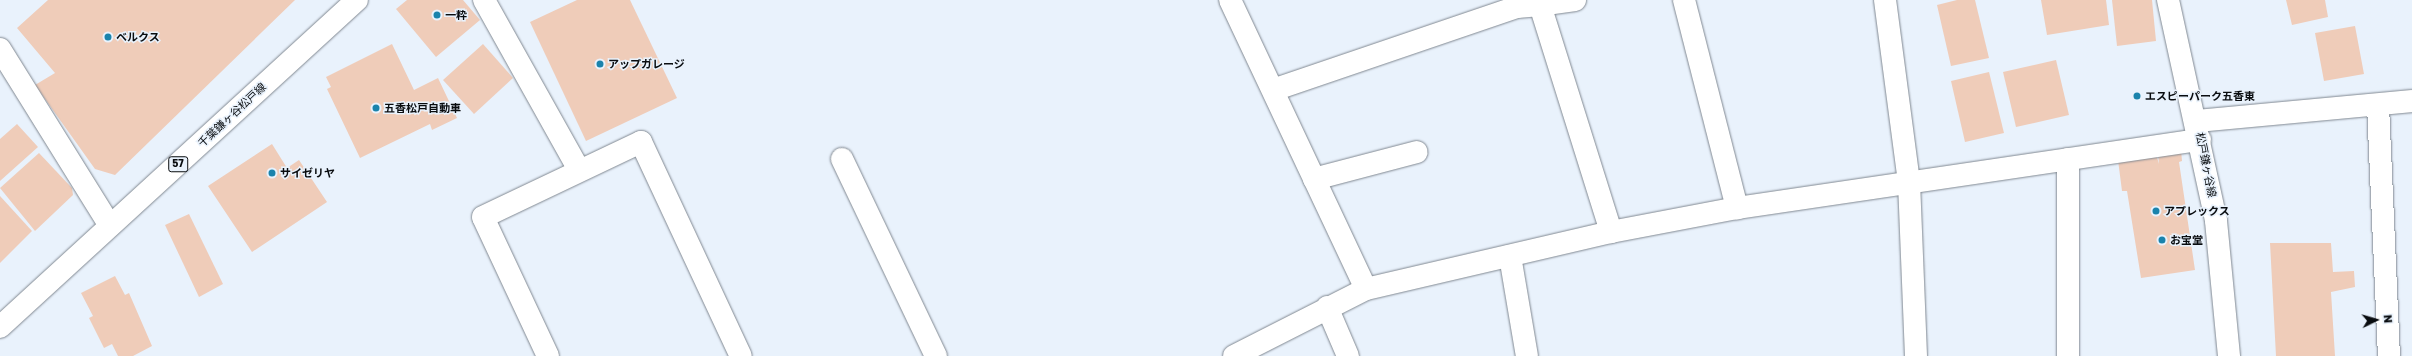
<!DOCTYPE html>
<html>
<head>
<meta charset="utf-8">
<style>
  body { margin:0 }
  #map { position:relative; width:2412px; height:356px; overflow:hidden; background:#e9f2fc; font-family:"Golos Text","Noto Sans JP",sans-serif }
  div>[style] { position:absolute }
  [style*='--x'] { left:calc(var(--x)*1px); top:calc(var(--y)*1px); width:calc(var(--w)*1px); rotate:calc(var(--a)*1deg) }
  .building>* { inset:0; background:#efccb9 }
  .roads { filter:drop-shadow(0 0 1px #808891) drop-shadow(0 0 1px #808891) }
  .minor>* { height:22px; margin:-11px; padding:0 11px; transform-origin:11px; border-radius:11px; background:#fff }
  .major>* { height:22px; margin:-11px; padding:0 11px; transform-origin:11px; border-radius:11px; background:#fff }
  .dots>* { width:11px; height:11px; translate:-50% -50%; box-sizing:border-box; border:2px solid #e9f2fc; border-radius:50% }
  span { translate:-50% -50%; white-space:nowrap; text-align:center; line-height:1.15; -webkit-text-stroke:3px #e9f2fc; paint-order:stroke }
  .shield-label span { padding:1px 3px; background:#e9f2fc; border:1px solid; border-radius:3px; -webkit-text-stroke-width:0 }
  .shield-label { font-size:10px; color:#090c0f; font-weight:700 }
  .poi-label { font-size:11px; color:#090c0f; font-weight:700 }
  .left { translate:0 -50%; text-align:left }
  .street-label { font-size:11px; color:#090c0f }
  .north { position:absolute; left:2356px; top:300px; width:40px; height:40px; -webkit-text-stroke:3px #e9f2fc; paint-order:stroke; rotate:85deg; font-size:11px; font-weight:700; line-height:16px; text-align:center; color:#090c0f }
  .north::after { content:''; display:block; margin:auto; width:14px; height:18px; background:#090c0f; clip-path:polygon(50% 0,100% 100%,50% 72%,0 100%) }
</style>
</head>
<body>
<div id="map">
  <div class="building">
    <div style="clip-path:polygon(48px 0,295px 0,115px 175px,95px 169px,35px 85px,55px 73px,17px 28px)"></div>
    <div style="clip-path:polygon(407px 0,463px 0,480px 20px,436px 57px,396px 9px)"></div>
    <div style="clip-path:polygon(577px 0,630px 0,677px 98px,586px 141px,530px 22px)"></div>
    <div style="clip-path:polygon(1957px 0,1975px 0,1989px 58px,1951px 66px,1937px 5px)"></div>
    <div style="clip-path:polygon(2041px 0,2106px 0,2109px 25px,2047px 35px)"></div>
    <div style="clip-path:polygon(2112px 0,2152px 0,2156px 41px,2117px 46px)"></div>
    <div style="clip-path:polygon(2286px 0,2325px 0,2328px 17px,2292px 25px)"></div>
    <div style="clip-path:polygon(2355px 26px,2364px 74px,2324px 81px,2315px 33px)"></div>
    <div style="clip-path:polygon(392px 44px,414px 90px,438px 78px,457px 118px,432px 130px,430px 124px,360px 158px,327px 89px,331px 87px,326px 77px)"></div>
    <div style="clip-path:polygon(483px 44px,513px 78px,474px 114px,443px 80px)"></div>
    <div style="clip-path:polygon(2056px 60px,2069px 115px,2016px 127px,2003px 72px)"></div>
    <div style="clip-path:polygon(1989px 72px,2004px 133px,1965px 142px,1951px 81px)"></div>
    <div style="clip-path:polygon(17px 124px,38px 147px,0 181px,0 139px)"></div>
    <div style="clip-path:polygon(272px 144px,287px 168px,299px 160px,327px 202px,252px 252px,208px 186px)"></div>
    <div style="clip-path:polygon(2181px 150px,2182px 161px,2179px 162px,2195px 270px,2141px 278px,2127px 191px,2122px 191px,2118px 160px,2156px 154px,2159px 164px,2158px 154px)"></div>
    <div style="clip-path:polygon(39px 153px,72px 188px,73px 195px,35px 231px,0 188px)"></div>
    <div style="clip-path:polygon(0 196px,32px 231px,0 263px)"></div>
    <div style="clip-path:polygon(189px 214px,223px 284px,199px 297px,165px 225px)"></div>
    <div style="clip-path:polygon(2270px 243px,2331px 243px,2333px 272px,2354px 271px,2355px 287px,2331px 292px,2335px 356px,2276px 356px)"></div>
    <div style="clip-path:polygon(115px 276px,125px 295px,129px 293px,152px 346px,133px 356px,118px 356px,112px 344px,104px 348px,89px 318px,93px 316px,81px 293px)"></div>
  </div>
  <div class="roads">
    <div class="minor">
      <div style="--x:484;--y:0;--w:195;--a:60.8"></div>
      <div style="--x:1230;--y:0;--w:319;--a:64.8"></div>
      <div style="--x:1575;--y:0;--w:35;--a:172"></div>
      <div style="--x:1540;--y:5;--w:238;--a:72.6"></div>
      <div style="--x:1684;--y:0;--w:215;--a:75.7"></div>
      <div style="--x:1885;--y:0;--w:184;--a:82.5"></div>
      <div style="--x:1909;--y:182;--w:174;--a:87.7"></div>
      <div style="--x:0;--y:49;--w:208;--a:58.1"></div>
      <div style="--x:1273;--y:90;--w:258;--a:-18.8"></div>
      <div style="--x:1517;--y:7;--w:23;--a:-5"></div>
      <div style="--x:2378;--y:105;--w:251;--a:87.5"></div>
      <div style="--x:2197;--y:121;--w:216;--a:-5.3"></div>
      <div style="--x:842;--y:159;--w:218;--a:64.5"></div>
      <div style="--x:2068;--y:159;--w:197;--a:90"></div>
      <div style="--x:1314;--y:179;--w:106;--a:-14.7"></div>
      <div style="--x:1510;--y:256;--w:101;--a:80.4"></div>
      <div style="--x:1327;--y:307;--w:53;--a:66.8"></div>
      <div style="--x:548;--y:356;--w:153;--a:-115.1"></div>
      <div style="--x:483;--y:217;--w:175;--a:-25.4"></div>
      <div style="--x:641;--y:142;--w:236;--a:65"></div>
      <div style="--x:1234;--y:356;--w:148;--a:-26.9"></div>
      <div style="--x:1366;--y:289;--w:252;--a:-13.1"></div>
      <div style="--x:1611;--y:232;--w:128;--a:-10.8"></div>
      <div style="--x:1737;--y:208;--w:468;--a:-8.4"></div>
    </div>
    <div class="major">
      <div style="--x:2168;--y:0;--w:226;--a:77.7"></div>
      <div style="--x:2216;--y:221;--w:136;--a:84.5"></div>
      <div style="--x:0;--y:327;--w:484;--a:-42.5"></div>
    </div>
  </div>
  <div class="dots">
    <div style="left:437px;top:15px;background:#1a83ac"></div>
    <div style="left:108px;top:37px;background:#1a83ac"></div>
    <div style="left:600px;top:64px;background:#1a83ac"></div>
    <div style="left:2137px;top:96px;background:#1a83ac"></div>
    <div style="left:376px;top:108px;background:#1a83ac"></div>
    <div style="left:272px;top:173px;background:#1a83ac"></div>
    <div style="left:2156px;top:211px;background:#1a83ac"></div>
    <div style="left:2162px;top:240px;background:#1a83ac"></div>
  </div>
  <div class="shield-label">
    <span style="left:178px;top:164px">57</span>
  </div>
  <div class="poi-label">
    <span class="left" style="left:445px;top:15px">一粋</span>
    <span class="left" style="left:116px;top:37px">ベルクス</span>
    <span class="left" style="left:608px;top:64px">アップガレージ</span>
    <span class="left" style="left:2145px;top:96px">エスピーパーク五香東</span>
    <span class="left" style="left:384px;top:108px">五香松戸自動車</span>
    <span class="left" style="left:280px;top:173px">サイゼリヤ</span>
    <span class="left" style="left:2164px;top:211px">アプレックス</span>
    <span class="left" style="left:2170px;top:240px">お宝堂</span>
  </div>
  <div class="street-label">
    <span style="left:232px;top:115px;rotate:-43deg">千葉鎌ヶ谷松戸線</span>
    <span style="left:2206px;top:165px;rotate:79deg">松戸鎌ヶ谷線</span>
  </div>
  <div class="north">N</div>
</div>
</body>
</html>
